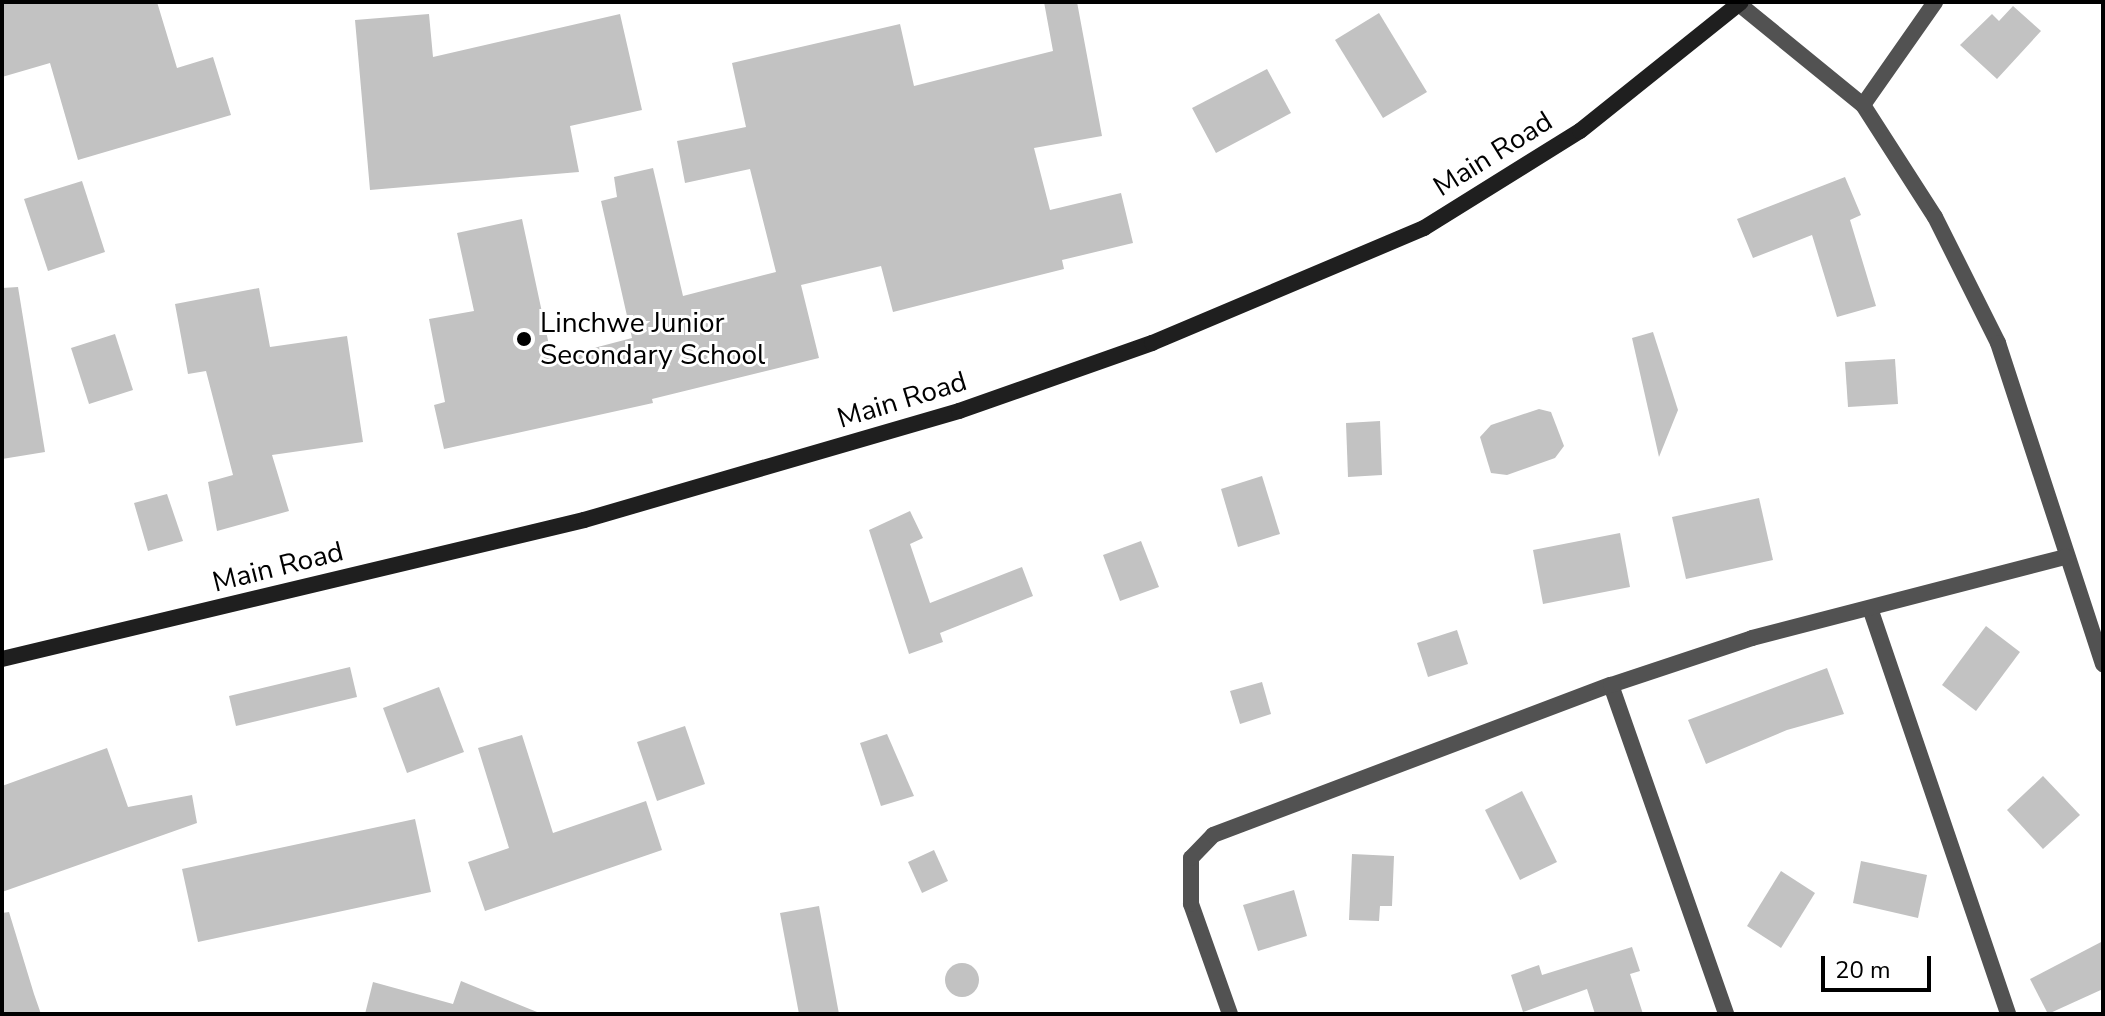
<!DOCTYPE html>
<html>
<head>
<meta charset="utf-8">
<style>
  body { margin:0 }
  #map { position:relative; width:2105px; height:1016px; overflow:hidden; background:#fff; font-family:"Nunito Sans",sans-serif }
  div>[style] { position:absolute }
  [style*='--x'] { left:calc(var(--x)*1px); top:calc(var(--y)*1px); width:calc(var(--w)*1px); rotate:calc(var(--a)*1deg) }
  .building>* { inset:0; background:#c2c2c2 }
  .round { border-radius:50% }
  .service>* { height:16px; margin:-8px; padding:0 8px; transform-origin:8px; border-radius:8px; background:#525252 }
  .minor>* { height:16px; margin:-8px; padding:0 8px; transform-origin:8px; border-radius:8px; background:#525252 }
  .secondary>* { height:16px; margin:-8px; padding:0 8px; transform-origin:8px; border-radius:8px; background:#1f1f1f }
  .dots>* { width:22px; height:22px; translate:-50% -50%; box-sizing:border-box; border:4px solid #fff; border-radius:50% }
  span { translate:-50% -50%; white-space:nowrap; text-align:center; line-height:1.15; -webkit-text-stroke:6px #fff; paint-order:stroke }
  .street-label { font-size:28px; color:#000 }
  .poi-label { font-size:28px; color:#000 }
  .left { translate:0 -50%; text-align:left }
  .frame { position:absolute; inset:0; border:4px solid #000; pointer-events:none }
  .scale { position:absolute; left:1821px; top:956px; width:110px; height:36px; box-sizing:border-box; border:4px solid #000; border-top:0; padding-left:10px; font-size:24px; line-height:28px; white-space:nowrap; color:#000; -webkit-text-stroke:6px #fff; paint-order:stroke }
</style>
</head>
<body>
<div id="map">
  <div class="building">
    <div style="clip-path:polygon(2px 2px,157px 2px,177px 68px,213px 57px,231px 115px,78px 160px,50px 63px,2px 77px)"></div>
    <div style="clip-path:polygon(1044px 2px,1077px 2px,1102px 136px,1034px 148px,1050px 210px,1121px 193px,1133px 243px,1062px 260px,1064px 269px,893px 312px,881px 266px,801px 285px,819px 358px,652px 399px,653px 403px,444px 449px,434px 405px,445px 402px,429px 319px,474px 311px,457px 233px,522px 219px,552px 359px,632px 338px,601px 201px,617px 197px,614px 177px,653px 168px,683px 296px,776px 272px,750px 169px,685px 183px,677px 141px,746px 127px,732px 63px,900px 24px,914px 86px,1053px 51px)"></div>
    <div style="clip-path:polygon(2013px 6px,2041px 31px,1997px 79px,1960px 45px,1992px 14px,1999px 21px)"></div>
    <div style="clip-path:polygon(1379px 13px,1427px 92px,1383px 118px,1335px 40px)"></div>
    <div style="clip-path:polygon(429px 14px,433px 57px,620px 14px,642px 110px,570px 126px,579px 172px,370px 190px,355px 20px)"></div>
    <div style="clip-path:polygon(1267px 69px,1291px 113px,1216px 153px,1192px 108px)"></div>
    <div style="clip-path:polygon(1845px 177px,1861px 215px,1850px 220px,1876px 306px,1837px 317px,1812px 235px,1753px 258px,1737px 219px)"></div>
    <div style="clip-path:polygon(82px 181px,105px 252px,48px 271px,24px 199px)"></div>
    <div style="clip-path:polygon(18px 287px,45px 452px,2px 459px,2px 288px)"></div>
    <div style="clip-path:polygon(259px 288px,270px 347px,347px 336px,363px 442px,272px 455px,289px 511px,217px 531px,208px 482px,233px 475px,206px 371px,188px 374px,175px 304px)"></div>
    <div style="clip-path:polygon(1653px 332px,1678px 410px,1659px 457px,1632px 338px)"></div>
    <div style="clip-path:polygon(115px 334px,133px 390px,89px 404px,71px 348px)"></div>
    <div style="clip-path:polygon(1895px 359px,1898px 404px,1848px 407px,1845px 362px)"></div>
    <div style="clip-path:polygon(1539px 409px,1551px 412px,1564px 446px,1555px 458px,1507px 475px,1491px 473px,1480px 437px,1491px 425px)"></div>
    <div style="clip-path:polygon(1380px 421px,1382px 475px,1348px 477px,1346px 423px)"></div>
    <div style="clip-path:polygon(1262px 476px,1280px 534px,1238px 547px,1221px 489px)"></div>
    <div style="clip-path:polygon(167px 494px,183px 541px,148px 551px,134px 503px)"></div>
    <div style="clip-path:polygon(1759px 498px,1773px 560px,1686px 579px,1672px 517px)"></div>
    <div style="clip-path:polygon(910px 511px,923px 538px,910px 544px,930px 603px,1022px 567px,1033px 596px,940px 633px,943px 642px,909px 654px,869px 530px)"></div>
    <div style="clip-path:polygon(1620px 533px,1630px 587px,1543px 604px,1533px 550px)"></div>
    <div style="clip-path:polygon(1141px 541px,1159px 587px,1120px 601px,1103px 555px)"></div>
    <div style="clip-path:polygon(1986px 626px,2020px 652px,1976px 711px,1942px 685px)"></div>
    <div style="clip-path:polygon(1457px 630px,1468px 664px,1428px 677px,1417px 643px)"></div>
    <div style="clip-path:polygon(350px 667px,357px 697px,236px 726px,229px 696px)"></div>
    <div style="clip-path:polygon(1827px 668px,1844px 714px,1787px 730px,1706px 764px,1688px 720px)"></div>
    <div style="clip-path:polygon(1262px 682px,1271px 714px,1240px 724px,1230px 691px)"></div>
    <div style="clip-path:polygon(439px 687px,464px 752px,407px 773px,383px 708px)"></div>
    <div style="clip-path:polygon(685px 726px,705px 784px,657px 801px,637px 742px)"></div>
    <div style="clip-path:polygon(887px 734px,914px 796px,881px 806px,860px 743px)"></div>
    <div style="clip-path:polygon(522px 735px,553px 833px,646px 801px,662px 850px,485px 911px,468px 862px,509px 848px,478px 748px)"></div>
    <div style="clip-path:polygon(107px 748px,128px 807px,192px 795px,197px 823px,2px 892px,2px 786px)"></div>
    <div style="clip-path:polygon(2043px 776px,2080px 815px,2043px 849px,2007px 810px)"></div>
    <div style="clip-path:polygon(1522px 791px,1557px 862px,1520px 880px,1485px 810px)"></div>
    <div style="clip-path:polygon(415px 819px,431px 892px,198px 942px,182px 869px)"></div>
    <div style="clip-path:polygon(934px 850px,948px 881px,922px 893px,908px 862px)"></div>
    <div style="clip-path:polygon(1352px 854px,1394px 856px,1392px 906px,1380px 906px,1379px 921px,1349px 920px)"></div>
    <div style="clip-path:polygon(1861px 861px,1927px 875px,1918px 918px,1853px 903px)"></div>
    <div style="clip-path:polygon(1781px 871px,1815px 893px,1781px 948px,1747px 926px)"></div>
    <div style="clip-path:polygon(1294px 890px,1307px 936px,1258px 951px,1243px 905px)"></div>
    <div style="clip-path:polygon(819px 906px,839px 1014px,799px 1014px,780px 913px)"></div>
    <div style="clip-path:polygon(9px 912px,34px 994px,41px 1014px,2px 1014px,2px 913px)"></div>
    <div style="clip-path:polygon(2103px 941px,2103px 989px,2048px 1014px,2030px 979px)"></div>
    <div style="clip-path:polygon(1632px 947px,1640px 971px,1630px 974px,1643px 1014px,1595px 1014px,1587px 989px,1523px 1012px,1511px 975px,1539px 965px,1542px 975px)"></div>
    <div class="round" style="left:945px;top:963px;width:34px;height:34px"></div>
    <div style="clip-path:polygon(461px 981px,542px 1014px,365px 1014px,373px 982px,453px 1004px)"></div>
  </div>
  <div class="service">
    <div style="--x:1871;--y:611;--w:426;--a:71.2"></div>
    <div style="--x:1611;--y:685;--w:349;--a:70.7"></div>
  </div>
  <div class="minor">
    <div style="--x:1739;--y:4;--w:160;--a:39.2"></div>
    <div style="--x:1863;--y:105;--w:133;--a:57.3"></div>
    <div style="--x:1935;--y:217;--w:141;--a:63.4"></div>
    <div style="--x:1998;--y:343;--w:338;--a:71.9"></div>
    <div style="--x:1863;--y:105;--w:126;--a:-55"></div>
    <div style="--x:1230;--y:1014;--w:117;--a:-109.5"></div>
    <div style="--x:1191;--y:904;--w:46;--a:-90"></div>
    <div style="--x:1191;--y:858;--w:32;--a:-46"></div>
    <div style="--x:1213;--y:835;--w:425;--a:-20.7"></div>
    <div style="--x:1611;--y:685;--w:149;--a:-18.4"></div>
    <div style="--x:1752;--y:638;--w:324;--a:-14.5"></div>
  </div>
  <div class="secondary">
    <div style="--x:2;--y:659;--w:598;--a:-13.43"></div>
    <div style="--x:584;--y:520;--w:391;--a:-16.2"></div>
    <div style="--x:959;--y:411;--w:205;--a:-19.4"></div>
    <div style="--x:1152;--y:343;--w:295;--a:-22.9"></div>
    <div style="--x:1424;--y:228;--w:184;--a:-31.9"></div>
    <div style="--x:1580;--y:131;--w:206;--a:-38.7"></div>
  </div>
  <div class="dots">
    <div style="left:524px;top:339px;background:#000"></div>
  </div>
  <div class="street-label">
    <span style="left:1493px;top:154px;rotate:-32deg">Main Road</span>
    <span style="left:902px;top:400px;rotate:-17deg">Main Road</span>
    <span style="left:278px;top:567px;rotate:-14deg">Main Road</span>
  </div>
  <div class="poi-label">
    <span class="left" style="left:540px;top:339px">Linchwe Junior<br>Secondary School</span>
  </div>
  <div class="frame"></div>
  <div class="scale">20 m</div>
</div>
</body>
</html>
